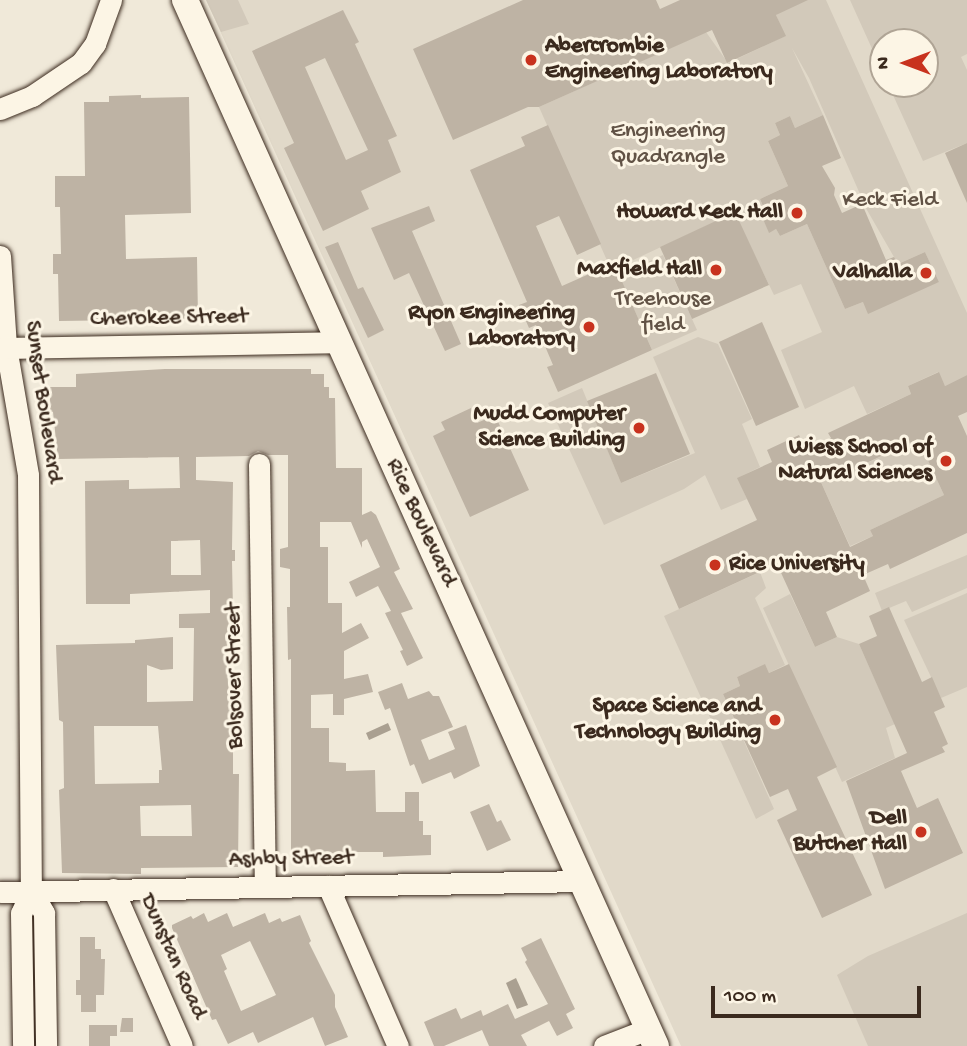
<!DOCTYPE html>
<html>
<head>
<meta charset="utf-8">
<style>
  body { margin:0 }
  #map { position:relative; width:967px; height:1046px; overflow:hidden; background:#f0e9d9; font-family:"Gochi Hand",sans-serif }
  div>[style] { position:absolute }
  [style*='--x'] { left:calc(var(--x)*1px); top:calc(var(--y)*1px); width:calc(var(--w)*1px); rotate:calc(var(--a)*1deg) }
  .built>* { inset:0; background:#e1d9c9 }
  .green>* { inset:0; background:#d2c9ba }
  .water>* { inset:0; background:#aaa091 }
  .building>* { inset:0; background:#beb3a4 }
  .roads { filter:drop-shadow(0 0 2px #3b2a1e) drop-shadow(0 0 2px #3b2a1e) }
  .minor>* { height:21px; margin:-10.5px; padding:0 10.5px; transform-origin:10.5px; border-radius:10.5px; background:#fcf5e5 }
  .major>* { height:26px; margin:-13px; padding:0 13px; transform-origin:13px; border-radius:13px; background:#fcf5e5 }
  .dots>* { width:19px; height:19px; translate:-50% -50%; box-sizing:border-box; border:4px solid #fcf5e5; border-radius:50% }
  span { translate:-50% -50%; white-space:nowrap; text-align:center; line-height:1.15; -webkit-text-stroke:6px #fcf5e5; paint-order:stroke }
  .poi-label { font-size:23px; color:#3b2a1e; font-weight:700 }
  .left { translate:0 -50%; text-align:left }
  .right { translate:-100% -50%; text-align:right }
  .park-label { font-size:23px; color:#615245 }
  .street-label { font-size:23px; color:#3b2a1e }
  .north { position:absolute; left:869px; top:28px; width:70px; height:70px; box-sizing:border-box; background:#fcf5e5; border:2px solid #afa495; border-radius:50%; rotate:270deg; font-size:19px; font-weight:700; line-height:28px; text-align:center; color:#3b2a1e }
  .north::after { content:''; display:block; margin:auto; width:24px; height:32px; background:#c8321e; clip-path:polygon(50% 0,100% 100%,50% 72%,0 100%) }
  .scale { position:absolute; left:711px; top:986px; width:210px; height:32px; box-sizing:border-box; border:4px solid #3b2a1e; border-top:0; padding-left:9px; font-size:21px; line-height:24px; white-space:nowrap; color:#3b2a1e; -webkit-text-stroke:5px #fcf5e5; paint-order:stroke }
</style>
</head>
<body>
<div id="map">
  <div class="built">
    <div style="clip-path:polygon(evenodd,206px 0,967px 0,967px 1046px,681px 1046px,206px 0,883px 42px,925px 42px,925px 84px,883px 84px,883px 42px)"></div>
  </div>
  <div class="green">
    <div style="clip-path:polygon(206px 0,238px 0,249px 24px,221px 32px)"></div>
    <div style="clip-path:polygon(evenodd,797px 0,826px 0,967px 313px,967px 375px,945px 386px,938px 372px,908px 386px,911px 394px,867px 414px,854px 386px,805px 409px,781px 350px,822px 332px,801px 284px,774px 295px,734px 213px,616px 268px,614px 263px,609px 265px,539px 107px,706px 32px,728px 63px,785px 36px,776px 15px,797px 0,792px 48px,809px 78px,867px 210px,898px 264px,925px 252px,939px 282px,863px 302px,845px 309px,807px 224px,780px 236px,776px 229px,769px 232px,758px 209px,763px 206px,760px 199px,788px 186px,768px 141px,780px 135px,775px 123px,790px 116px,795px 128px,823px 115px,792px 48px)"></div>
    <div style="clip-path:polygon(850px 0,967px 0,967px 54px,961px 57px,967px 70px,967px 143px,923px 161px,888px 84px,925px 84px,925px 42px,883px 42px,883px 73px)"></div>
    <div style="clip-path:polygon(663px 255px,697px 330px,652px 350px,619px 275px)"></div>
    <div style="clip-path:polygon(698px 337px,718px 344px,752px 419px,742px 424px,760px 467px,738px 478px,747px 499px,721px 510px,705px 475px,684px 489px,604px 525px,548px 403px,582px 388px,621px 483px,695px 453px,653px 357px)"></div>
    <div style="clip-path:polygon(918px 439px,944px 495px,870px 530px,873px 536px,850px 546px,820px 480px,843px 469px,846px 473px)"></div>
    <div style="clip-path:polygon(967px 555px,967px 588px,912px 612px,906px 601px,882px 611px,875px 593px)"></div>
    <div style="clip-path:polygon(760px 572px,766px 588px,755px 598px,785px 665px,769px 673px,765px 665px,737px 677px,740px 686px,723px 694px,774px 809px,756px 819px,664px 616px)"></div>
    <div style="clip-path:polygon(967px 593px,967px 687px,941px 698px,904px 620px)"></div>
    <div style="clip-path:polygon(790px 594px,815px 647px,837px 637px,859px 644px,895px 724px,886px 728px,895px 758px,842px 782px,763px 608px)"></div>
    <div style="clip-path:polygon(967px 913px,967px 1046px,868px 1046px,837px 975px,868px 956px)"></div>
  </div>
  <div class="water">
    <div style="clip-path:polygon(388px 723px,391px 730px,369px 740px,366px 733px)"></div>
    <div style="clip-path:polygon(516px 978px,528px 1005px,517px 1009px,506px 983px)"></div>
  </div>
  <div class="building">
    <div style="clip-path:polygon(523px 0,656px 0,660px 9px,680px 0,808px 0,776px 15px,786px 36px,727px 63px,712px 30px,539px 107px,528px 107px,453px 140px,413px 49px)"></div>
    <div style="clip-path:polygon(evenodd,343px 10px,359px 42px,355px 44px,397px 136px,388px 140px,401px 172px,361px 191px,369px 209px,323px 231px,284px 148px,294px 143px,252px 51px,343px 10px,325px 58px,368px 150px,346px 160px,305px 67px,325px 58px)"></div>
    <div style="clip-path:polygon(141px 95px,141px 98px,189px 97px,191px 213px,125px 215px,126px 259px,197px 257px,198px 319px,59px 321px,58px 274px,53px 274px,53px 254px,61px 254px,60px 207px,55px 207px,55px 176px,85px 176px,84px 102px,109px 102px,109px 96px)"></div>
    <div style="clip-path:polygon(823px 115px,841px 158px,822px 166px,835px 188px,834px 195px,842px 213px,862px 204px,886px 260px,894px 257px,898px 264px,925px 252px,939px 282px,868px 314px,863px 302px,845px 309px,807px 224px,780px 236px,776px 229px,769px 233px,758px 208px,763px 206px,760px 199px,788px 186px,768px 141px,780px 135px,775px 123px,790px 116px,795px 128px)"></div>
    <div style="clip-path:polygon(548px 125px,601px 244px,577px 255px,559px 216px,536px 226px,562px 286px,614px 263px,652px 350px,558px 392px,547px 367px,553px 365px,536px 325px,529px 328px,519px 305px,527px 302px,470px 170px,525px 146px,521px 137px)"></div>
    <div style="clip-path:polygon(967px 143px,967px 203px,945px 153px)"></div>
    <div style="clip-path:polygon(429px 206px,435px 221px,412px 231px,461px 344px,445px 351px,409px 273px,394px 280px,371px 228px)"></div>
    <div style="clip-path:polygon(735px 212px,769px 285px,692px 319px,660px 247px)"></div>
    <div style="clip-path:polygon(338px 242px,358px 289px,363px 287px,384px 330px,368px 338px,325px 247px)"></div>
    <div style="clip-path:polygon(762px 322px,799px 407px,756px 426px,719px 342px)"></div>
    <div style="clip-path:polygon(evenodd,165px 369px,311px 369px,311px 374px,324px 374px,324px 387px,329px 387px,329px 398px,335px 398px,336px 468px,362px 468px,362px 515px,371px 511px,376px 515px,400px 569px,394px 572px,413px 609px,401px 613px,423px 658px,407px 666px,400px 651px,403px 650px,385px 613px,391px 611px,378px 586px,356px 597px,349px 582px,380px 567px,367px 539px,362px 542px,362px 548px,351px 522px,320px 522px,320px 547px,328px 547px,328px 603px,342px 603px,342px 633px,361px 623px,369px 638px,344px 651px,344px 679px,368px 674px,373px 692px,344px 699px,344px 715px,333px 715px,333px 694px,311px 695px,311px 728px,329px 728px,329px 762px,346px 763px,346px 771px,375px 770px,376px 812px,405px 812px,405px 792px,419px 792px,419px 821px,423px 821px,423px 835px,431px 835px,431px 855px,383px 857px,383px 852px,347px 852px,347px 859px,291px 857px,291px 659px,288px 660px,287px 607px,290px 607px,290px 569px,280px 567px,280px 549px,288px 547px,288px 455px,268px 455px,258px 451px,249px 456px,196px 457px,196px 480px,233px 482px,232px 550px,235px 550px,235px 561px,232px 561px,233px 611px,229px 611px,227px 669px,230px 708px,237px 708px,237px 740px,233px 740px,233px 774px,239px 774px,238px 867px,141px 868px,141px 874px,62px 873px,59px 790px,64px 788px,63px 722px,59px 720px,56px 645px,135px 643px,135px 640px,173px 637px,173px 669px,161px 670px,147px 665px,147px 702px,193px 701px,194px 628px,179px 628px,179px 614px,210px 613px,210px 590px,130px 594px,130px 604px,86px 604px,85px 481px,129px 480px,129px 489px,180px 488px,179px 457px,58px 459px,53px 412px,50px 412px,50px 387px,76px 387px,76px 374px,165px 369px,200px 540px,201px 575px,171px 575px,171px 541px,200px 540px,165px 369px,94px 726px,158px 726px,162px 770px,159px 770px,159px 783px,95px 784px,94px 726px,165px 369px,191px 805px,192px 836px,141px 836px,140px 806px,191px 805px)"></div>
    <div style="clip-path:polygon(evenodd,939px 372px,945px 386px,967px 375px,967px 412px,958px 416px,967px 436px,967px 533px,890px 569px,888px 564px,863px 575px,870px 591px,826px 612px,837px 637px,815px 647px,777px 564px,679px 609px,660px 565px,757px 520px,737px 478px,772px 462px,767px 450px,799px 435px,806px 450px,831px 438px,828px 433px,911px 394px,908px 386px,939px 372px,918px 439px,944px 495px,870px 530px,873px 536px,850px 547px,820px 480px,843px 469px,845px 473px,918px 439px)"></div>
    <div style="clip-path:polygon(656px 373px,690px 454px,621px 483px,587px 401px)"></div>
    <div style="clip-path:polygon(471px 408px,477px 423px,495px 415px,529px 490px,470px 517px,433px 436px,445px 430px,441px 422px)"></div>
    <div style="clip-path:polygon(889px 607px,922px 682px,932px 677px,945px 707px,934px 712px,948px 744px,942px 747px,945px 752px,901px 771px,917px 808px,938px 798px,963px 853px,885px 889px,846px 781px,907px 753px,859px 644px,877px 636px,869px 616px)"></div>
    <div style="clip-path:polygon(765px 664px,769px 673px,789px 664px,837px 767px,817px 777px,872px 895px,822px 918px,777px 820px,797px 810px,788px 789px,770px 797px,723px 694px,740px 686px,737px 677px)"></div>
    <div style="clip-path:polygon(402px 683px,408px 699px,429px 691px,433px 696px,439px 696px,453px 727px,421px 740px,429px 760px,455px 749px,448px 732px,466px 725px,480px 766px,454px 779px,451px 772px,422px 784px,414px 764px,410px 766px,390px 708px,385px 710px,378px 692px)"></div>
    <div style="clip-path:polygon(489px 804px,497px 822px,501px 820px,511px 840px,487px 851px,470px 812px)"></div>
    <div style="clip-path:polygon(evenodd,204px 913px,208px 922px,227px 913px,233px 927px,265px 913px,269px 923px,280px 918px,282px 922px,300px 915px,311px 941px,309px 943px,335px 995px,335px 1007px,348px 1037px,325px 1046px,313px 1017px,258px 1043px,253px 1032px,228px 1044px,216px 1019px,212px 1020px,172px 928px,172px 925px,191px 916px,193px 919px,204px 913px,250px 941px,276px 995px,241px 1011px,224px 971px,227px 969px,221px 955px,250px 941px)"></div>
    <div style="clip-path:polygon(80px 937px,95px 937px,95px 949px,101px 949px,101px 959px,105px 959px,104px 995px,96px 995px,96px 1012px,81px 1012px,81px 995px,76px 995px,76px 980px,80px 980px)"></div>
    <div style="clip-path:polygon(541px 938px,575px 1009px,566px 1014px,573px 1028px,557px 1036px,549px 1021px,521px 1035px,527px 1046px,489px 1046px,482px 1030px,444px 1046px,434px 1046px,424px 1022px,456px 1008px,461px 1019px,481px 1010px,483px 1016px,508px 1004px,515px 1019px,548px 1004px,525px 962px,527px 960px,521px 948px)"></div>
    <div style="clip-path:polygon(122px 1018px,133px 1018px,133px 1032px,120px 1032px)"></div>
    <div style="clip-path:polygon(89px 1025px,117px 1025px,117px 1036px,110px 1036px,110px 1046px,89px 1046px)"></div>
  </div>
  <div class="roads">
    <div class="minor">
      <div style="--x:0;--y:109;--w:35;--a:-22"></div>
      <div style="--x:32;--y:96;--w:59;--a:-34"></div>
      <div style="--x:81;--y:63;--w:24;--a:-54"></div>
      <div style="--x:95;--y:44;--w:47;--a:-70"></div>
      <div style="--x:0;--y:256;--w:91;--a:86.2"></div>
      <div style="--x:6;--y:347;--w:130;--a:80.2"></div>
      <div style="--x:28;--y:475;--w:416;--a:89.6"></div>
      <div style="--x:31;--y:891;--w:24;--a:114"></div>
      <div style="--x:21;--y:913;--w:133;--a:89.1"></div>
      <div style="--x:0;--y:348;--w:339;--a:-1"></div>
      <div style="--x:259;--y:464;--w:423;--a:89.2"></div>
      <div style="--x:328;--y:886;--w:175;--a:66.4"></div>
      <div style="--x:113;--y:889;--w:171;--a:66.3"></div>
      <div style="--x:31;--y:891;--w:26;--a:59"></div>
      <div style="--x:44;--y:913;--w:133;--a:89.1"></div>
      <div style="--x:0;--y:892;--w:583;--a:-1.08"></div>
      <div style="--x:604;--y:1046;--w:47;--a:-21.1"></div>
    </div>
    <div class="major">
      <div style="--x:185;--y:0;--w:1147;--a:65.76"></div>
    </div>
  </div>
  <div class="dots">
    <div style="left:531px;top:60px;background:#c8321e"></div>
    <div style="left:797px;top:213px;background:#c8321e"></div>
    <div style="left:716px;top:270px;background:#c8321e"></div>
    <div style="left:926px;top:273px;background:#c8321e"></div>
    <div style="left:589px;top:327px;background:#c8321e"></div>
    <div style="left:639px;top:428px;background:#c8321e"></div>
    <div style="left:946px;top:461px;background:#c8321e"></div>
    <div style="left:715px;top:565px;background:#c8321e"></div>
    <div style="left:775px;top:720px;background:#c8321e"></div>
    <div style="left:921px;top:832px;background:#c8321e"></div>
  </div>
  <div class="poi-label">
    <span class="left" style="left:545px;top:60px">Abercrombie<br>Engineering Laboratory</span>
    <span class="right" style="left:783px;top:213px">Howard Keck Hall</span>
    <span class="right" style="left:702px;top:270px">Maxfield Hall</span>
    <span class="right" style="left:912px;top:273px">Valhalla</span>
    <span class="right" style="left:575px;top:327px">Ryon Engineering<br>Laboratory</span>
    <span class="right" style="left:625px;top:428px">Mudd Computer<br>Science Building</span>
    <span class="right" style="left:932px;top:461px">Wiess School of<br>Natural Sciences</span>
    <span class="left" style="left:729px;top:565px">Rice University</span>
    <span class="right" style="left:761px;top:720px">Space Science and<br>Technology Building</span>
    <span class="right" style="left:907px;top:832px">Dell<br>Butcher Hall</span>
  </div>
  <div class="park-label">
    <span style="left:668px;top:145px">Engineering<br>Quadrangle</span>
    <span style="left:890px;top:201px">Keck Field</span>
    <span style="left:663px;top:313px">Treehouse<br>field</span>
  </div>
  <div class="street-label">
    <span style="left:169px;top:319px;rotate:-1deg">Cherokee Street</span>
    <span style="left:42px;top:402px;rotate:82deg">Sunset Boulevard</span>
    <span style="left:420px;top:523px;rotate:65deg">Rice Boulevard</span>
    <span style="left:236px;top:676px;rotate:-91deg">Bolsover Street</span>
    <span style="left:291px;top:860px;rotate:-1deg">Ashby Street</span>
    <span style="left:172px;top:957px;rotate:66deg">Dunstan Road</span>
  </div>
  <div class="north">N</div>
  <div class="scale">100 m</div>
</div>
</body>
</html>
